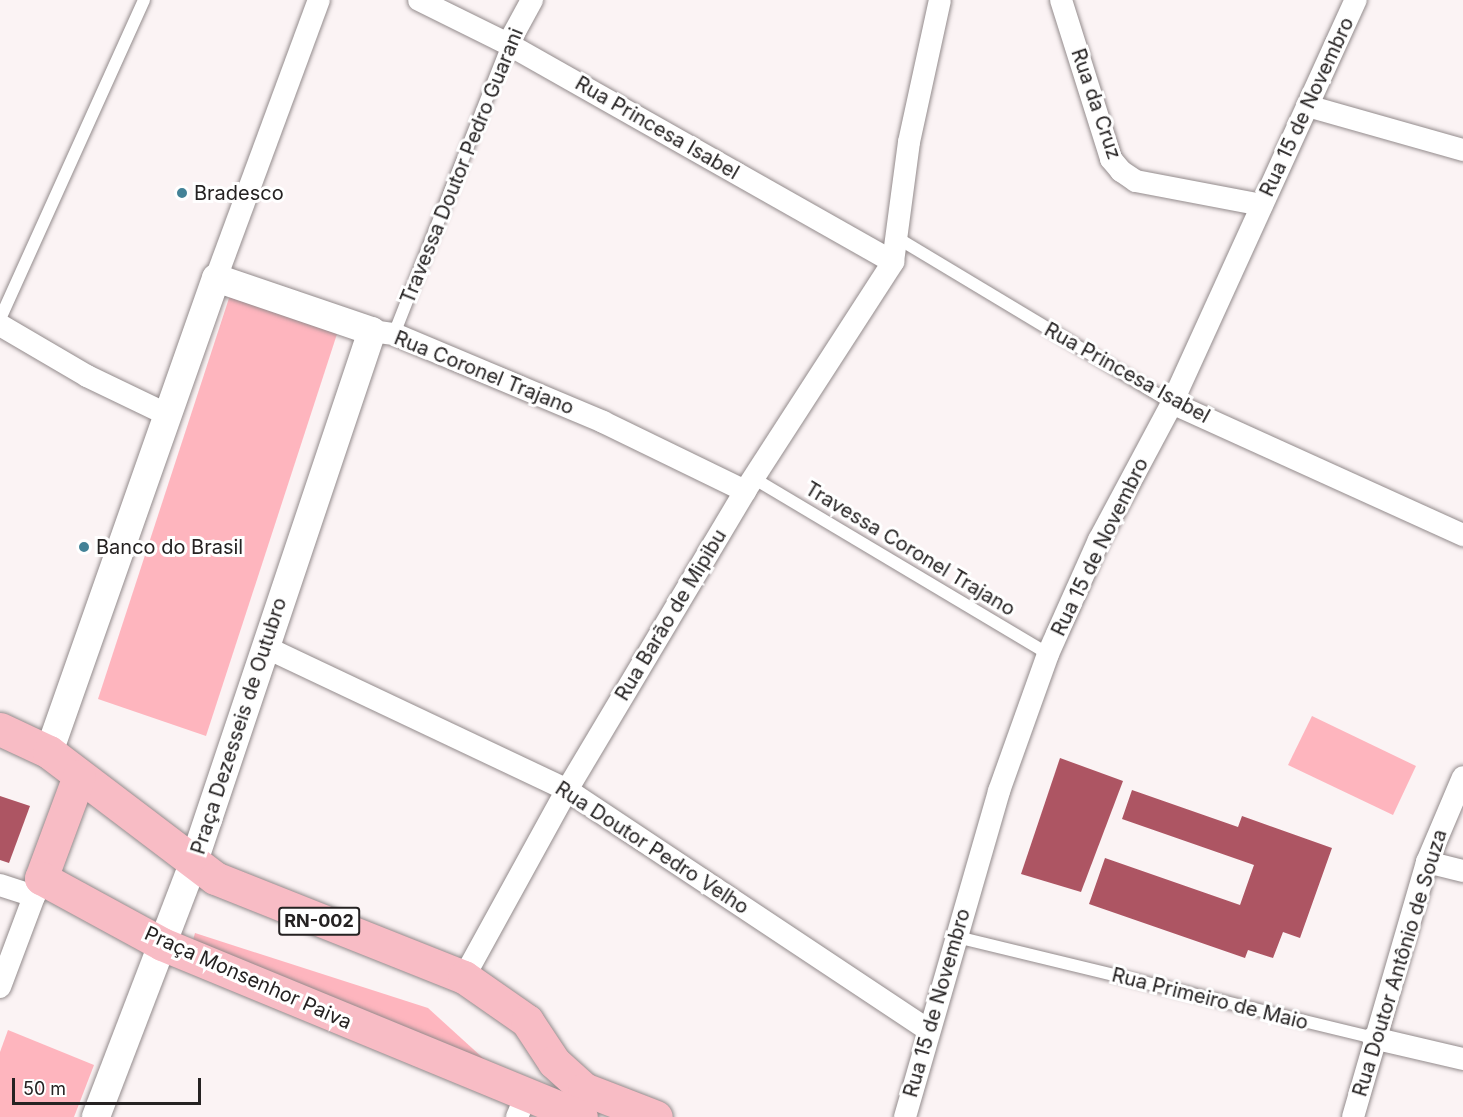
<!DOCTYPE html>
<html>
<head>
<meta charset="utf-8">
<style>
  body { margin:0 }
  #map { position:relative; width:1463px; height:1117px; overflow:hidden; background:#fbf3f4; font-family:Inter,sans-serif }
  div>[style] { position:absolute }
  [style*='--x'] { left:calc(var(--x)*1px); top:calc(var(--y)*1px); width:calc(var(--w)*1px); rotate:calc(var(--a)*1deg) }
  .green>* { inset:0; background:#feb5be }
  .building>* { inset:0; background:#ad5563 }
  .roads { filter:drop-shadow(0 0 2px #938b8c) drop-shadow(0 0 2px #938b8c) }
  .service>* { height:12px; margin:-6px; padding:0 6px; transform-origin:6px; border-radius:6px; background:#fff }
  .minor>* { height:22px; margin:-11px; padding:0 11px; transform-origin:11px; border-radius:11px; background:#fff }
  .tertiary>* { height:28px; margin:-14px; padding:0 14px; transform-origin:14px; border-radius:14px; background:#fff }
  .primary>* { height:33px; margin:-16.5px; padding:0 16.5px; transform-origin:16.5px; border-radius:16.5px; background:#f8bcc5 }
  .dots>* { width:16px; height:16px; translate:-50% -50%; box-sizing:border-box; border:3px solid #fff; border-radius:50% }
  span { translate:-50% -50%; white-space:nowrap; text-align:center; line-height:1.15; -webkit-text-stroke:6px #fff; paint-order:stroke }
  .shield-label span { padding:2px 4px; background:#fff; border:2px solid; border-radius:4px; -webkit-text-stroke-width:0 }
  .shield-label { font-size:18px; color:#252222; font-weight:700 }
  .street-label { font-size:20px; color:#252222 }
  .poi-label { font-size:20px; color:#252222 }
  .left { translate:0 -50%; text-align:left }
  .scale { position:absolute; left:12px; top:1078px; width:189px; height:27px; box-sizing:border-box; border:3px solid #252222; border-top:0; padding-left:8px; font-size:18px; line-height:21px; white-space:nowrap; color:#252222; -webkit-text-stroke:4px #fff; paint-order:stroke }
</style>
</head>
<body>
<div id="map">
  <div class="green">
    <div style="clip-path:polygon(231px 292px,337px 334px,206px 736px,98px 699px)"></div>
    <div style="clip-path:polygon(1312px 716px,1416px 766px,1393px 815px,1288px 765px)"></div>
    <div style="clip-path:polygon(195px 933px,428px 1008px,506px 1079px,184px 971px)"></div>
    <div style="clip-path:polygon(8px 1030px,94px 1065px,74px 1117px,0 1117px,0 1052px)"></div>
  </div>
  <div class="building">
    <div style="clip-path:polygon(1060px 758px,1123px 781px,1081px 892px,1021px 874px)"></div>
    <div style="clip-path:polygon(1132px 790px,1238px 827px,1242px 816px,1332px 848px,1300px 938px,1283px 932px,1273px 958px,1248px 950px,1245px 958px,1089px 904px,1105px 858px,1240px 905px,1254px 865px,1122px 819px)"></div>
    <div style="clip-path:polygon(0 796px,30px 806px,9px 863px,0 860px)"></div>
  </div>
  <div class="roads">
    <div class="service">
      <div style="--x:899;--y:239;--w:318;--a:31"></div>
      <div style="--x:0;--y:319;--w:350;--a:-65.7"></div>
      <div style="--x:394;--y:334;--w:312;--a:-68.5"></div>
      <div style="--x:753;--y:478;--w:344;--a:30.8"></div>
      <div style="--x:957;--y:937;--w:428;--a:13.6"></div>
    </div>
    <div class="minor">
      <div style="--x:419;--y:0;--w:99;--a:26.3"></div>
      <div style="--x:508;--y:44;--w:442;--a:29.5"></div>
      <div style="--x:1061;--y:0;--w:167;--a:72.5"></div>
      <div style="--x:1111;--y:159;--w:16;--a:50"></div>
      <div style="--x:1121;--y:171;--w:18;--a:34"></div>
      <div style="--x:1136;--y:181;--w:128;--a:10.8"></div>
      <div style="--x:508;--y:44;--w:50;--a:-61.4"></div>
      <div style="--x:1311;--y:107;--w:158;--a:15.8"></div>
      <div style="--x:216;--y:278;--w:296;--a:-69.7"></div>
      <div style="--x:0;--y:325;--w:101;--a:30.4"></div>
      <div style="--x:87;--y:376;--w:90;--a:25.7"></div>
      <div style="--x:372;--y:331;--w:22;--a:8"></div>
      <div style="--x:394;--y:334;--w:227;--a:22.8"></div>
      <div style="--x:603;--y:422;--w:158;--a:25.9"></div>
      <div style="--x:1172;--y:403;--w:320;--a:24.4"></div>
      <div style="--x:265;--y:647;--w:334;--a:25.3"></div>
      <div style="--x:567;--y:790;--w:433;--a:33.6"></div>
      <div style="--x:1427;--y:862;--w:37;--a:14"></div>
      <div style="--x:0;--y:885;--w:36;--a:18"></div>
      <div style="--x:464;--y:977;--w:213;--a:-61.2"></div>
      <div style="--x:567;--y:790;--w:348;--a:-59.2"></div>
      <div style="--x:745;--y:491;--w:273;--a:-57.1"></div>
      <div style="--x:893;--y:262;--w:121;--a:-82.4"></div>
      <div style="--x:909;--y:142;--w:145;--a:-77.7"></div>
      <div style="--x:0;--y:987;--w:116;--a:-69.4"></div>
      <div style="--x:1373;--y:1038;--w:92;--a:13.1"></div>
      <div style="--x:517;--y:1117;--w:23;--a:-67"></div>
      <div style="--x:905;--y:1117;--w:339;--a:-73.9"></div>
      <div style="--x:999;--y:791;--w:145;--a:-70.3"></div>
      <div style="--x:1048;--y:654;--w:125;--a:-65.9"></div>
      <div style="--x:1099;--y:540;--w:155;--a:-61.9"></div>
      <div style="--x:1172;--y:403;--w:443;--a:-65.5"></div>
      <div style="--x:1353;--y:1117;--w:266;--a:-73.8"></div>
      <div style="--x:1427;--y:862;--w:92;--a:-67"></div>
    </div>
    <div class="tertiary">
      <div style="--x:49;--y:752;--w:503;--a:-70.59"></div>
      <div style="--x:216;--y:278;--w:165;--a:18.8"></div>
      <div style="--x:372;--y:331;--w:562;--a:108.56"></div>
      <div style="--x:193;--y:864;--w:271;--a:111"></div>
    </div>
    <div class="primary">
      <div style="--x:0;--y:729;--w:54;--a:25.1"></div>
      <div style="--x:49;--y:752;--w:208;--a:37.2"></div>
      <div style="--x:215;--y:878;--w:268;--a:21.7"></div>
      <div style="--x:464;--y:977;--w:77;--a:34.9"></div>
      <div style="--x:527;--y:1021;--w:49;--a:56.6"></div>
      <div style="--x:554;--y:1062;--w:40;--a:42"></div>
      <div style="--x:584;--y:1089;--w:77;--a:21.3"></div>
      <div style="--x:79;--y:776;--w:109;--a:110.4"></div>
      <div style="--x:41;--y:878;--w:138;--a:28.6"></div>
      <div style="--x:162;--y:944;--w:453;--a:22.4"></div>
    </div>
  </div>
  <div class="dots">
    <div style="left:182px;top:193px;background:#438297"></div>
    <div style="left:84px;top:547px;background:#438297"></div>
  </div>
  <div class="shield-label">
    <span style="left:319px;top:921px">RN-002</span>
  </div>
  <div class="street-label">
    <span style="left:1096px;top:104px;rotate:71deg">Rua da Cruz</span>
    <span style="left:1307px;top:107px;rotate:-65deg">Rua 15 de Novembro</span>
    <span style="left:657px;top:128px;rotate:30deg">Rua Princesa Isabel</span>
    <span style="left:462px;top:166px;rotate:-68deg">Travessa Doutor Pedro Guarani</span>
    <span style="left:484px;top:373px;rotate:22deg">Rua Coronel Trajano</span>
    <span style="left:1127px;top:373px;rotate:29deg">Rua Princesa Isabel</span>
    <span style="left:1100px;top:547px;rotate:-64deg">Rua 15 de Novembro</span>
    <span style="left:910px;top:549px;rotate:31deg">Travessa Coronel Trajano</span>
    <span style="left:671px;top:615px;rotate:-59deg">Rua Barão de Mipibu</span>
    <span style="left:239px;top:726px;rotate:-72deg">Praça Dezesseis de Outubro</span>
    <span style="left:652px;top:848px;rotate:33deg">Rua Doutor Pedro Velho</span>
    <span style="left:1400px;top:963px;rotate:-73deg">Rua Doutor Antônio de Souza</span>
    <span style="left:248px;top:978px;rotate:24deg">Praça Monsenhor Paiva</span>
    <span style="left:1210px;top:999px;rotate:14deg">Rua Primeiro de Maio</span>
    <span style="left:937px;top:1003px;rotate:-74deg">Rua 15 de Novembro</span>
  </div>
  <div class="poi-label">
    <span class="left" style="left:194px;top:193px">Bradesco</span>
    <span class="left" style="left:96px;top:547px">Banco do Brasil</span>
  </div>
  <div class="scale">50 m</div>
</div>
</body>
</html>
